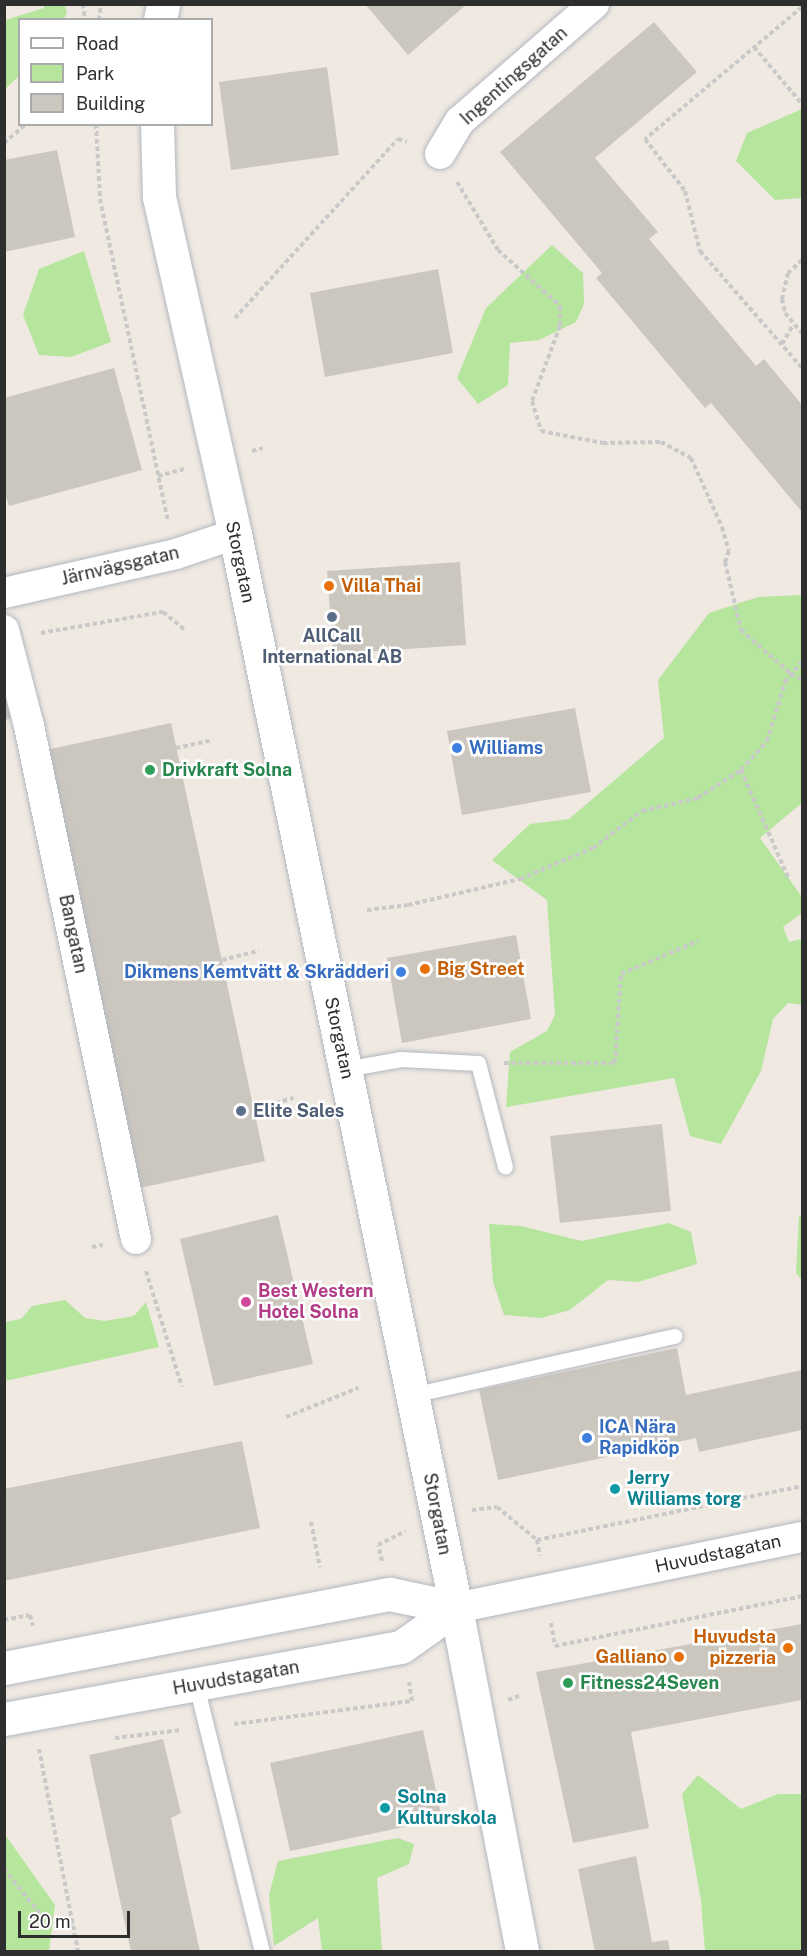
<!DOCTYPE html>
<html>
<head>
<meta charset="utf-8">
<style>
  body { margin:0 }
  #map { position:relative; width:807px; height:1956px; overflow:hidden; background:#efe9e1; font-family:"Public Sans",sans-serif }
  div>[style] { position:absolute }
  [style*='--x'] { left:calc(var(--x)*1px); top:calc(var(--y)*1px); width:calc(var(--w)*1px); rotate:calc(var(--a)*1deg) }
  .green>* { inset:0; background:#b6e59e }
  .building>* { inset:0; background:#cbc7bf }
  .path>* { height:4px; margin-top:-2px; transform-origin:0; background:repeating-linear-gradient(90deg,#c9c9c9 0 4.5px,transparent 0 7.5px) }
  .roads { filter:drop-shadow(0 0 2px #b4b7c1) drop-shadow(0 0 2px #b4b7c1) }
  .service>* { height:15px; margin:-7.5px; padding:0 7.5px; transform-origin:7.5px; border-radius:7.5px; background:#fff }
  .minor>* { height:30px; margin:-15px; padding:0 15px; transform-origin:15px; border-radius:15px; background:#fff }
  .tertiary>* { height:33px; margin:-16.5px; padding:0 16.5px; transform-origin:16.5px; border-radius:16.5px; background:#fff }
  .dots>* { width:16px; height:16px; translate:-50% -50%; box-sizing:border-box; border:3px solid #fff; border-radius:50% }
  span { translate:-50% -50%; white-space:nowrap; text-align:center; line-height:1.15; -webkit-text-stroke:5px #fff; paint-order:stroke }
  .street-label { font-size:18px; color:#2e2e2e }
  .food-label { font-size:18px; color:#c56008; font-weight:700 }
  .left { translate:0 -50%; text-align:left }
  .right { translate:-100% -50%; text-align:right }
  .service-label { font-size:18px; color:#4e5e75; font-weight:700 }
  .shop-label { font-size:18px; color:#366cbe; font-weight:700 }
  .leisure-label { font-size:18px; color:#27864d; font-weight:700 }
  .hotel-label { font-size:18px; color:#b23c85; font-weight:700 }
  .culture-label { font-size:18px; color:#0d838f; font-weight:700 }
  .frame { position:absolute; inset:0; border:6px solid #2e2e2e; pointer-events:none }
  .legend { position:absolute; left:18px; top:18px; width:195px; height:108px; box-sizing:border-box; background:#fff; border:2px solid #ababab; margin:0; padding:8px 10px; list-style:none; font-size:18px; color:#2e2e2e }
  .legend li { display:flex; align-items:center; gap:12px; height:30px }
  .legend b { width:30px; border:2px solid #ababab }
  .scale { position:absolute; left:18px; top:1911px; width:112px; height:27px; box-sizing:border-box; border:3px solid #2e2e2e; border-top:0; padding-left:8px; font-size:18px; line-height:21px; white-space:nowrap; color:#2e2e2e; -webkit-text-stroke:4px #fff; paint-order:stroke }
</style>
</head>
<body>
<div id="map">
  <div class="green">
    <div style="clip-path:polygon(44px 5px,65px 5px,67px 14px,63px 19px,20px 20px,19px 76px,5px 89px,5px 20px,44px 8px)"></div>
    <div style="clip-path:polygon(802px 109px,802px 198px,775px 200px,736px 161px,747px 133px)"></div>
    <div style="clip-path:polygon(552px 245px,583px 273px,584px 304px,576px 322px,539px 340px,510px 343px,508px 385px,478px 404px,457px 378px,486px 308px)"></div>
    <div style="clip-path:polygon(84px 251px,111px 342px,71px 357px,39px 355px,23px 315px,39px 269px)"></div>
    <div style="clip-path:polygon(802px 595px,802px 803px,760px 838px,802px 897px,802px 913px,783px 927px,789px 942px,802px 939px,802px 1005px,788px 1003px,773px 1019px,761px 1071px,721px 1144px,690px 1136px,674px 1078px,506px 1107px,510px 1052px,547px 1031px,555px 1015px,547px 900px,492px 860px,530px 824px,569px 819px,664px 738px,658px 680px,709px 613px,758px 597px)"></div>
    <div style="clip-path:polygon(802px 1214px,802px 1280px,796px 1273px,799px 1217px)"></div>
    <div style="clip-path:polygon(669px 1223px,691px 1232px,697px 1264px,638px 1282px,608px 1280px,570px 1310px,541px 1318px,504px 1315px,493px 1282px,489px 1224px,521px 1226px,582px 1241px)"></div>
    <div style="clip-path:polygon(65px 1300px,85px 1318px,105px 1321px,134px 1316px,146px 1302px,159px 1347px,5px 1381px,5px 1322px,21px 1319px,32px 1306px)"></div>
    <div style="clip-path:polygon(698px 1775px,741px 1809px,778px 1794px,802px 1794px,802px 1951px,705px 1951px,701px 1900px,682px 1794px)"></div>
    <div style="clip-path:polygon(4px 1833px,55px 1905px,49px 1951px,5px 1951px)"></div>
    <div style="clip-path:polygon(398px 1838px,414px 1844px,409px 1864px,377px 1878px,382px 1951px,322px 1951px,318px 1918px,274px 1946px,269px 1895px,278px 1861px)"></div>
  </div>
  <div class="building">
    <div style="clip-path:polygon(365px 4px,467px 4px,408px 55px)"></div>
    <div style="clip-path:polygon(654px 22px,697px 72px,595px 158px,658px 232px,649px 239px,756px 366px,764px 359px,802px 405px,802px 512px,711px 403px,705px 408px,596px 278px,602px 273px,500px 152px)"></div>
    <div style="clip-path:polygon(327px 67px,339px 155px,231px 170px,219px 82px)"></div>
    <div style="clip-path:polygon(57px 150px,75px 237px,4px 252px,4px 160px)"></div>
    <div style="clip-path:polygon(438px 269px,453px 353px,325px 377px,310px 293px)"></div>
    <div style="clip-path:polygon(114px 368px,142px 470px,9px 506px,4px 491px,4px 398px)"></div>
    <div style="clip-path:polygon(460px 562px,466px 645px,333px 654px,327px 571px)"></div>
    <div style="clip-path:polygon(4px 665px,18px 717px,4px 720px)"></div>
    <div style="clip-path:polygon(575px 708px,591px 792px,462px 815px,447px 731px)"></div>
    <div style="clip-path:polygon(171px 723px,265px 1161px,140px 1188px,46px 750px)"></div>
    <div style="clip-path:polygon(516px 935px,531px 1019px,402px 1043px,387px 958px)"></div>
    <div style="clip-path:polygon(662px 1124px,671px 1211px,560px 1223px,550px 1136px)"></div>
    <div style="clip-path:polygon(278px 1215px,313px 1364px,214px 1386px,180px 1239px)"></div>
    <div style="clip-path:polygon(677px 1348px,686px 1395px,802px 1370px,802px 1430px,699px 1452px,696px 1438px,498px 1480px,479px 1390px)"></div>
    <div style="clip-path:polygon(242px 1441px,260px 1528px,4px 1581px,4px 1489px)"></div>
    <div style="clip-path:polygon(802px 1624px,802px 1700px,631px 1732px,649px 1828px,573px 1843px,536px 1672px)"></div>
    <div style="clip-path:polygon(423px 1730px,442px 1819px,290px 1851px,270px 1763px)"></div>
    <div style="clip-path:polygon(163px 1739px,181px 1813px,171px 1818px,200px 1952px,131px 1952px,89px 1755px)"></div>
    <div style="clip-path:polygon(636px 1856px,652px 1942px,668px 1940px,670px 1952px,595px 1952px,578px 1869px)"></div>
  </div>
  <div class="path">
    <div style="--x:83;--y:4;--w:16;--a:83"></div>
    <div style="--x:802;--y:7;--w:205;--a:139.9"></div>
    <div style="--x:645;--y:139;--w:66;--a:52.4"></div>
    <div style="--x:685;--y:191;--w:62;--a:76"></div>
    <div style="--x:700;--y:251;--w:155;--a:48.9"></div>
    <div style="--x:99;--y:20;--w:16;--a:-83"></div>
    <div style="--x:754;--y:47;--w:75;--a:49.9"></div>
    <div style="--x:96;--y:124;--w:75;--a:86.9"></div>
    <div style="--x:100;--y:199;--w:329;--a:78.1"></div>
    <div style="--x:4;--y:143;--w:29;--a:-41"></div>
    <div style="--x:457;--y:182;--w:79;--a:58.9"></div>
    <div style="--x:498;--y:250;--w:84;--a:42.1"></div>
    <div style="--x:560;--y:306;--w:20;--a:90"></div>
    <div style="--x:560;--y:326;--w:80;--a:110.5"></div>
    <div style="--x:532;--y:401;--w:31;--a:73"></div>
    <div style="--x:541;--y:431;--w:63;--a:11"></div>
    <div style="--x:603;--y:443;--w:58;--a:-1"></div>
    <div style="--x:661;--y:442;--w:34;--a:28"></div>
    <div style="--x:691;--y:458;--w:76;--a:65.8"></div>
    <div style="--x:722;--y:527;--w:25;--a:74"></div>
    <div style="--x:729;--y:551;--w:12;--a:110"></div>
    <div style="--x:725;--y:562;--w:70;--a:76.8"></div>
    <div style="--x:741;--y:630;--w:67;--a:41.3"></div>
    <div style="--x:791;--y:674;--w:12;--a:24"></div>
    <div style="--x:802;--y:260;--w:19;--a:137"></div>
    <div style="--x:788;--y:273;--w:27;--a:103"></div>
    <div style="--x:782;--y:299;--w:14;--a:78"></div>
    <div style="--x:785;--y:313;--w:26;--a:50"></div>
    <div style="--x:235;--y:318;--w:242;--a:-47.7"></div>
    <div style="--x:398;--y:139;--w:9;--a:18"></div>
    <div style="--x:782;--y:344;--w:22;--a:-60"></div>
    <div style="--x:252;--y:451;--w:11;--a:-15"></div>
    <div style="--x:158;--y:476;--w:27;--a:-15"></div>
    <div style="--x:41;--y:633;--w:124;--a:-9.8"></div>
    <div style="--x:163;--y:612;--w:28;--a:39"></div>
    <div style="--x:176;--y:748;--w:38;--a:-12"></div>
    <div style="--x:741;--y:770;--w:117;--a:66.3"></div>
    <div style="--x:367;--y:910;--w:41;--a:-7"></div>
    <div style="--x:408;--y:905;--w:115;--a:-13.1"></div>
    <div style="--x:520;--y:879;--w:79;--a:-23"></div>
    <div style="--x:593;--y:848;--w:61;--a:-37.1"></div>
    <div style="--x:642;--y:811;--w:57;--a:-13.1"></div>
    <div style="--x:698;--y:798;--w:51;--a:-33.1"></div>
    <div style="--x:741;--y:770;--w:39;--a:-48"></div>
    <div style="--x:767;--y:741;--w:62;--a:-73"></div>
    <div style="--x:785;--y:682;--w:26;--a:-50"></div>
    <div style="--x:222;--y:960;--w:38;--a:-14"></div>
    <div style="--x:504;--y:1063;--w:111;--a:0"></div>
    <div style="--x:615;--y:1063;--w:89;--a:-86.1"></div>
    <div style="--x:621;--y:974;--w:84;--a:-23.2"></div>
    <div style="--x:254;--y:1109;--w:41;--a:-15.8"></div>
    <div style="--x:92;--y:1247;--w:11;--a:-10"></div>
    <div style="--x:146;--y:1271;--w:121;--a:72.8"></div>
    <div style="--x:286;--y:1417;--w:78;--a:-21.9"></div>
    <div style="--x:472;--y:1510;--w:25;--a:-7"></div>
    <div style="--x:497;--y:1507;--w:52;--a:39.5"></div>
    <div style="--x:537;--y:1540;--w:16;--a:79"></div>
    <div style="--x:311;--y:1522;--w:46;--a:78.7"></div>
    <div style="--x:537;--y:1540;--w:270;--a:-11.5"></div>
    <div style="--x:382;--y:1561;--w:16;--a:-104"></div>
    <div style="--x:378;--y:1545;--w:31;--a:-27"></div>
    <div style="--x:4;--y:1620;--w:26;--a:-11"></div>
    <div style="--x:30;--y:1615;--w:11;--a:75"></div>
    <div style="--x:551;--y:1623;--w:23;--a:80"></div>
    <div style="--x:555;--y:1646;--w:252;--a:-11.4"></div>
    <div style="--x:508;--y:1700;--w:12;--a:-20"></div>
    <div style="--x:234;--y:1724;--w:179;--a:-7.4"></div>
    <div style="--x:412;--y:1701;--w:19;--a:-99"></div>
    <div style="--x:115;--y:1738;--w:67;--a:-6.8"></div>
    <div style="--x:39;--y:1749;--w:207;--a:79.1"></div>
    <div style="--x:4;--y:1869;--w:59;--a:51.2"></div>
    <div style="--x:41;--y:1915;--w:33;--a:16"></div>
  </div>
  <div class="roads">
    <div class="service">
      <div style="--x:345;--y:1069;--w:57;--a:-10.1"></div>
      <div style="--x:401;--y:1059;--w:77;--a:3"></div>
      <div style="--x:478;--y:1063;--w:107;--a:75.4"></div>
      <div style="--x:412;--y:1395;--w:269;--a:-12.7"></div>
      <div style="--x:196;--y:1685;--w:275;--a:76.1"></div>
    </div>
    <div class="minor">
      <div style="--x:440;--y:154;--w:39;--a:-59"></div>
      <div style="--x:460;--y:121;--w:178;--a:-41.1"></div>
      <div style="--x:4;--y:593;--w:176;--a:-12.8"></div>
      <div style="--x:176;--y:554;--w:62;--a:-18.7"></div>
      <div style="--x:4;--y:630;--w:99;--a:75.4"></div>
      <div style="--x:29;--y:726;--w:524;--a:78.22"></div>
      <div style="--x:456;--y:1608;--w:353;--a:-11.6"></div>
    </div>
    <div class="tertiary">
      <div style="--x:160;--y:20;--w:16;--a:-79"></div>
      <div style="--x:157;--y:124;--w:73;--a:88.4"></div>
      <div style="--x:159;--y:197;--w:345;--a:77.3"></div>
      <div style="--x:235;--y:534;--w:1097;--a:78.37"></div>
      <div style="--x:456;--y:1608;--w:350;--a:79.1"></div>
      <div style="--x:4;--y:1668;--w:393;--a:-10.9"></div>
      <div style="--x:390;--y:1594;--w:67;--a:12"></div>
      <div style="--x:4;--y:1719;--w:403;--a:-10.3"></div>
      <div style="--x:401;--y:1647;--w:67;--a:-35.3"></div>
    </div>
  </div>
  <div class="dots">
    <div style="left:329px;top:586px;background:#e8710a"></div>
    <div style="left:332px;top:617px;background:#5c6f8a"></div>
    <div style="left:457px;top:748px;background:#3f7fe0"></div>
    <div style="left:150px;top:770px;background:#2e9e5b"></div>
    <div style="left:425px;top:969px;background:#e8710a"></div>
    <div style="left:401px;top:972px;background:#3f7fe0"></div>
    <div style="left:241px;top:1111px;background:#5c6f8a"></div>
    <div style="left:246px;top:1302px;background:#d1479c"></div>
    <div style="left:587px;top:1438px;background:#3f7fe0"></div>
    <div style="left:615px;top:1489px;background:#0f9aa8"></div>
    <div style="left:788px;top:1648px;background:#e8710a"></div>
    <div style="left:679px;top:1657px;background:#e8710a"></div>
    <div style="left:568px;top:1683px;background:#2e9e5b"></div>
    <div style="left:385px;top:1808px;background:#0f9aa8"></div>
  </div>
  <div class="street-label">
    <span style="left:514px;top:76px;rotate:-42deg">Ingentingsgatan</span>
    <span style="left:240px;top:562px;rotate:78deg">Storgatan</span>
    <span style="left:120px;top:566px;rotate:-13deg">Järnvägsgatan</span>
    <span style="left:73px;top:934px;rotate:78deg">Bangatan</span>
    <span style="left:339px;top:1038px;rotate:78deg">Storgatan</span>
    <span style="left:437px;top:1514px;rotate:79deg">Storgatan</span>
    <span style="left:718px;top:1554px;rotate:-12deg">Huvudstagatan</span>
    <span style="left:236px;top:1678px;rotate:-10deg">Huvudstagatan</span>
  </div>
  <div class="food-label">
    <span class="left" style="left:341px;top:586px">Villa Thai</span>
    <span class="left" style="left:437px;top:969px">Big Street</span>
    <span class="right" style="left:776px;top:1648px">Huvudsta<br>pizzeria</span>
    <span class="right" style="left:667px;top:1657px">Galliano</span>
  </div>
  <div class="service-label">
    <span style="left:332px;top:647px">AllCall<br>International AB</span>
    <span class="left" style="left:253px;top:1111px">Elite Sales</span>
  </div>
  <div class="shop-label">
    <span class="left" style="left:469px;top:748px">Williams</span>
    <span class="right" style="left:389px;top:972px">Dikmens Kemtvätt &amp; Skrädderi</span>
    <span class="left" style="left:599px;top:1438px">ICA Nära<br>Rapidköp</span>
  </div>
  <div class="leisure-label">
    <span class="left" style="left:162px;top:770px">Drivkraft Solna</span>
    <span class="left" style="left:580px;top:1683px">Fitness24Seven</span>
  </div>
  <div class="hotel-label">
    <span class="left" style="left:258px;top:1302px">Best Western<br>Hotel Solna</span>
  </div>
  <div class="culture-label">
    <span class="left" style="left:627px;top:1489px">Jerry<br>Williams torg</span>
    <span class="left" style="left:397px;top:1808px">Solna<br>Kulturskola</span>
  </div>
  <div class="frame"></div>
  <ul class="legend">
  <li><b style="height:8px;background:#fff"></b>Road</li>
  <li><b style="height:16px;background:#b6e59e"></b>Park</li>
  <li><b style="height:16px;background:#cbc7bf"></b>Building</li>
  </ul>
  <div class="scale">20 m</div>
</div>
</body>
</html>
